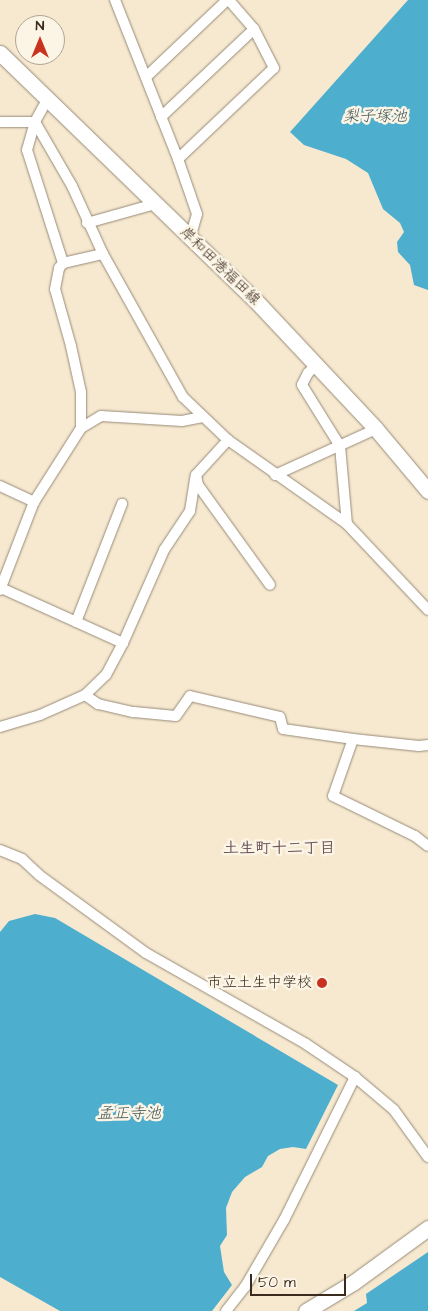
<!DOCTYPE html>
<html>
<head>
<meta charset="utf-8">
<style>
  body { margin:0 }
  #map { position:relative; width:428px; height:1311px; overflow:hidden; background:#f6e9d0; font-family:"Architects Daughter","Klee One",sans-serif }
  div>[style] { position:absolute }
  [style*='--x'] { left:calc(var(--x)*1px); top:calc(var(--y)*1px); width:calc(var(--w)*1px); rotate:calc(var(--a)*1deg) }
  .water>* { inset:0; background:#4eaecd }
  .roads { filter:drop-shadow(0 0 1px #988a77) drop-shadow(0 0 1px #988a77) }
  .street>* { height:10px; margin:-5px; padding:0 5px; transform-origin:5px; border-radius:5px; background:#fff }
  .secondary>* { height:15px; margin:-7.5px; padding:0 7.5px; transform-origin:7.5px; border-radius:7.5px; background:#fff }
  .dots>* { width:14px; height:14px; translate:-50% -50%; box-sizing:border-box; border:2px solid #fcf5e5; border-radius:50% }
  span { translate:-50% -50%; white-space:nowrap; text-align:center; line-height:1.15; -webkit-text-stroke:5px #fcf5e5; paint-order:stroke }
  .street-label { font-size:15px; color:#3b2a1e }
  .poi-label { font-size:15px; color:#3b2a1e }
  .right { translate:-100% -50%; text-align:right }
  .water-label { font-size:16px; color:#42585b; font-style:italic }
  .neighbourhood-label { font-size:16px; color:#6b545b; font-weight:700 }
  .north { position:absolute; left:15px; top:15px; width:50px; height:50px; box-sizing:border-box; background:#fcf5e5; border:1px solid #afa495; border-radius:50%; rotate:0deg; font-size:14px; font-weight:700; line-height:20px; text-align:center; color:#3b2a1e }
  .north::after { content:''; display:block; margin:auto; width:18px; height:22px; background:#c8321e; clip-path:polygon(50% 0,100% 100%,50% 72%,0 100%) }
  .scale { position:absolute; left:250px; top:1274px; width:96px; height:22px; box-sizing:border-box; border:2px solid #3b2a1e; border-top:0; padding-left:6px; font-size:15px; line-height:18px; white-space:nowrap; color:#3b2a1e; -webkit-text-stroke:4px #fcf5e5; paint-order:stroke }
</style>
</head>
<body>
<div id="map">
  <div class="water">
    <div style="clip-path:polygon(408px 0,428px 0,428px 290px,414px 285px,410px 265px,398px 252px,397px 242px,404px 232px,400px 223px,383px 209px,368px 173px,346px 159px,304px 145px,290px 132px)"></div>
    <div style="clip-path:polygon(35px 914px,55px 918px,338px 1085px,306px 1149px,293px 1147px,280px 1149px,268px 1156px,262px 1167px,245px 1177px,232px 1192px,226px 1208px,227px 1235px,220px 1246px,224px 1272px,232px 1285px,212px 1311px,60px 1311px,0 1277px,0 932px,9px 921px)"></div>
    <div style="clip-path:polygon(428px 1252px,428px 1311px,354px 1311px,367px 1303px,366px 1294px)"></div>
  </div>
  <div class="roads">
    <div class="street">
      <div style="--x:115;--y:0;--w:171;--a:68.4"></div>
      <div style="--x:178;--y:159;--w:58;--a:70.9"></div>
      <div style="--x:197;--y:214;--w:25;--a:106"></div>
      <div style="--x:146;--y:77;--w:112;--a:-43.5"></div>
      <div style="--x:47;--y:100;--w:25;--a:119"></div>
      <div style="--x:35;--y:122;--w:74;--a:60"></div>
      <div style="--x:72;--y:186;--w:75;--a:65.5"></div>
      <div style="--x:103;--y:254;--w:164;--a:60.8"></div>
      <div style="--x:183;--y:397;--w:62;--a:43.7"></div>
      <div style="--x:228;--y:440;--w:146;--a:35.2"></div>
      <div style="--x:347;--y:524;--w:118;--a:46.7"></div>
      <div style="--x:161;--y:117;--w:128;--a:-43.4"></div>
      <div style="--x:0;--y:122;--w:35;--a:0"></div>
      <div style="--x:35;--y:122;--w:29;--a:106"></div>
      <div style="--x:27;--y:150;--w:119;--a:72.3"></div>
      <div style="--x:178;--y:159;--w:132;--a:-43.5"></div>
      <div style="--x:274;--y:68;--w:44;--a:-117.1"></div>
      <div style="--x:254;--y:29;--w:38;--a:-131"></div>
      <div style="--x:87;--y:223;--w:71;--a:-15.6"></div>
      <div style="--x:317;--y:364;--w:13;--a:135"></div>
      <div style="--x:308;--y:373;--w:13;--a:117"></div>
      <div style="--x:302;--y:385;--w:72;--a:58.1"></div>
      <div style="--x:340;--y:446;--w:78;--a:84.9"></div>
      <div style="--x:81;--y:428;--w:36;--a:-90"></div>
      <div style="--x:81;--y:392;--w:47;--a:-102.3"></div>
      <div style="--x:71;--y:346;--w:59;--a:-105.7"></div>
      <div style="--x:55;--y:289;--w:21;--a:-79"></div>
      <div style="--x:59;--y:268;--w:6;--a:-51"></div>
      <div style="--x:63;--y:263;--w:41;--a:-12.7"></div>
      <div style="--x:228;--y:440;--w:47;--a:132.4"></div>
      <div style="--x:196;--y:475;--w:10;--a:79"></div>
      <div style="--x:198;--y:485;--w:123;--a:54.2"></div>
      <div style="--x:275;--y:475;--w:111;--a:-24.5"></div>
      <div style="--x:0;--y:486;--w:38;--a:25"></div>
      <div style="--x:34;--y:502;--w:88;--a:-57.6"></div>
      <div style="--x:81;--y:428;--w:23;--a:-31"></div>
      <div style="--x:101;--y:416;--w:81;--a:3.5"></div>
      <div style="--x:182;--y:421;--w:21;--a:-11"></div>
      <div style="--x:1;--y:588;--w:134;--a:24.3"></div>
      <div style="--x:0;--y:590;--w:94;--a:-68.9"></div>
      <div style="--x:76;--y:622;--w:127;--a:-68.7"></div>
      <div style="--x:85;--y:695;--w:16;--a:35"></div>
      <div style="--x:98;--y:704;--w:37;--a:13"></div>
      <div style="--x:134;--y:712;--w:42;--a:5.4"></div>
      <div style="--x:176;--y:716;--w:24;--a:-55"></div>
      <div style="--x:190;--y:696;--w:92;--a:13.1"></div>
      <div style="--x:280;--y:717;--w:12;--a:76"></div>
      <div style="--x:283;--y:729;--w:71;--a:8.1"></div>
      <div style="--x:353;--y:739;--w:66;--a:6.1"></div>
      <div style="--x:419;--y:746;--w:9;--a:-6"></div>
      <div style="--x:0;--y:727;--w:42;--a:-16.7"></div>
      <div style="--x:40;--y:715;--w:49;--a:-24"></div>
      <div style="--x:85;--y:695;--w:29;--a:-44"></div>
      <div style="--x:106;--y:675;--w:36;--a:-62"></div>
      <div style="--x:123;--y:643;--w:102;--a:-66.2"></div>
      <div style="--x:164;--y:550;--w:47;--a:-56.3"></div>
      <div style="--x:190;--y:511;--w:36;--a:-81"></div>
      <div style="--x:353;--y:739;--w:60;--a:109.3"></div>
      <div style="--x:333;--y:796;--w:91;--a:26"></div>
      <div style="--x:415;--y:836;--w:16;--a:38"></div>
      <div style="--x:0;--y:850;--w:24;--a:22"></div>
      <div style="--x:22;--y:859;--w:23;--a:43"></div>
      <div style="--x:39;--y:875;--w:132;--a:36.1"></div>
      <div style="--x:146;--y:953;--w:184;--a:29.6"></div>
      <div style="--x:306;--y:1044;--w:59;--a:34"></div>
      <div style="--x:355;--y:1077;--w:51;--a:40.2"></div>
      <div style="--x:394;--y:1110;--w:58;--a:54.1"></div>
      <div style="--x:226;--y:1311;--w:31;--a:-52"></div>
      <div style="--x:245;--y:1287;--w:78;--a:-59.8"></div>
      <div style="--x:284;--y:1220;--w:160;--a:-63.6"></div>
    </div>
    <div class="secondary">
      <div style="--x:0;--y:53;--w:356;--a:44.1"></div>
      <div style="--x:256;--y:301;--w:175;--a:46.8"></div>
      <div style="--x:376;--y:429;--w:81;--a:50"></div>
      <div style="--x:306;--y:1311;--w:56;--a:-31.1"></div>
      <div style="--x:354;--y:1282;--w:92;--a:-36.1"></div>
    </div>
  </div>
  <div class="dots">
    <div style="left:322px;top:983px;background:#c8321e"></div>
  </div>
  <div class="street-label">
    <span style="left:220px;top:266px;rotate:44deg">岸和田港福田線</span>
  </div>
  <div class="poi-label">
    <span class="right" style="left:312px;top:983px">市立土生中学校</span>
  </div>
  <div class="water-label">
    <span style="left:375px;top:116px">梨子塚池</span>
    <span style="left:129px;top:1113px">孟正寺池</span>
  </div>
  <div class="neighbourhood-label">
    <span style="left:279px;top:848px">土生町十二丁目</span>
  </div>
  <div class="north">N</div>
  <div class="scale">50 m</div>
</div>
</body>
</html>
